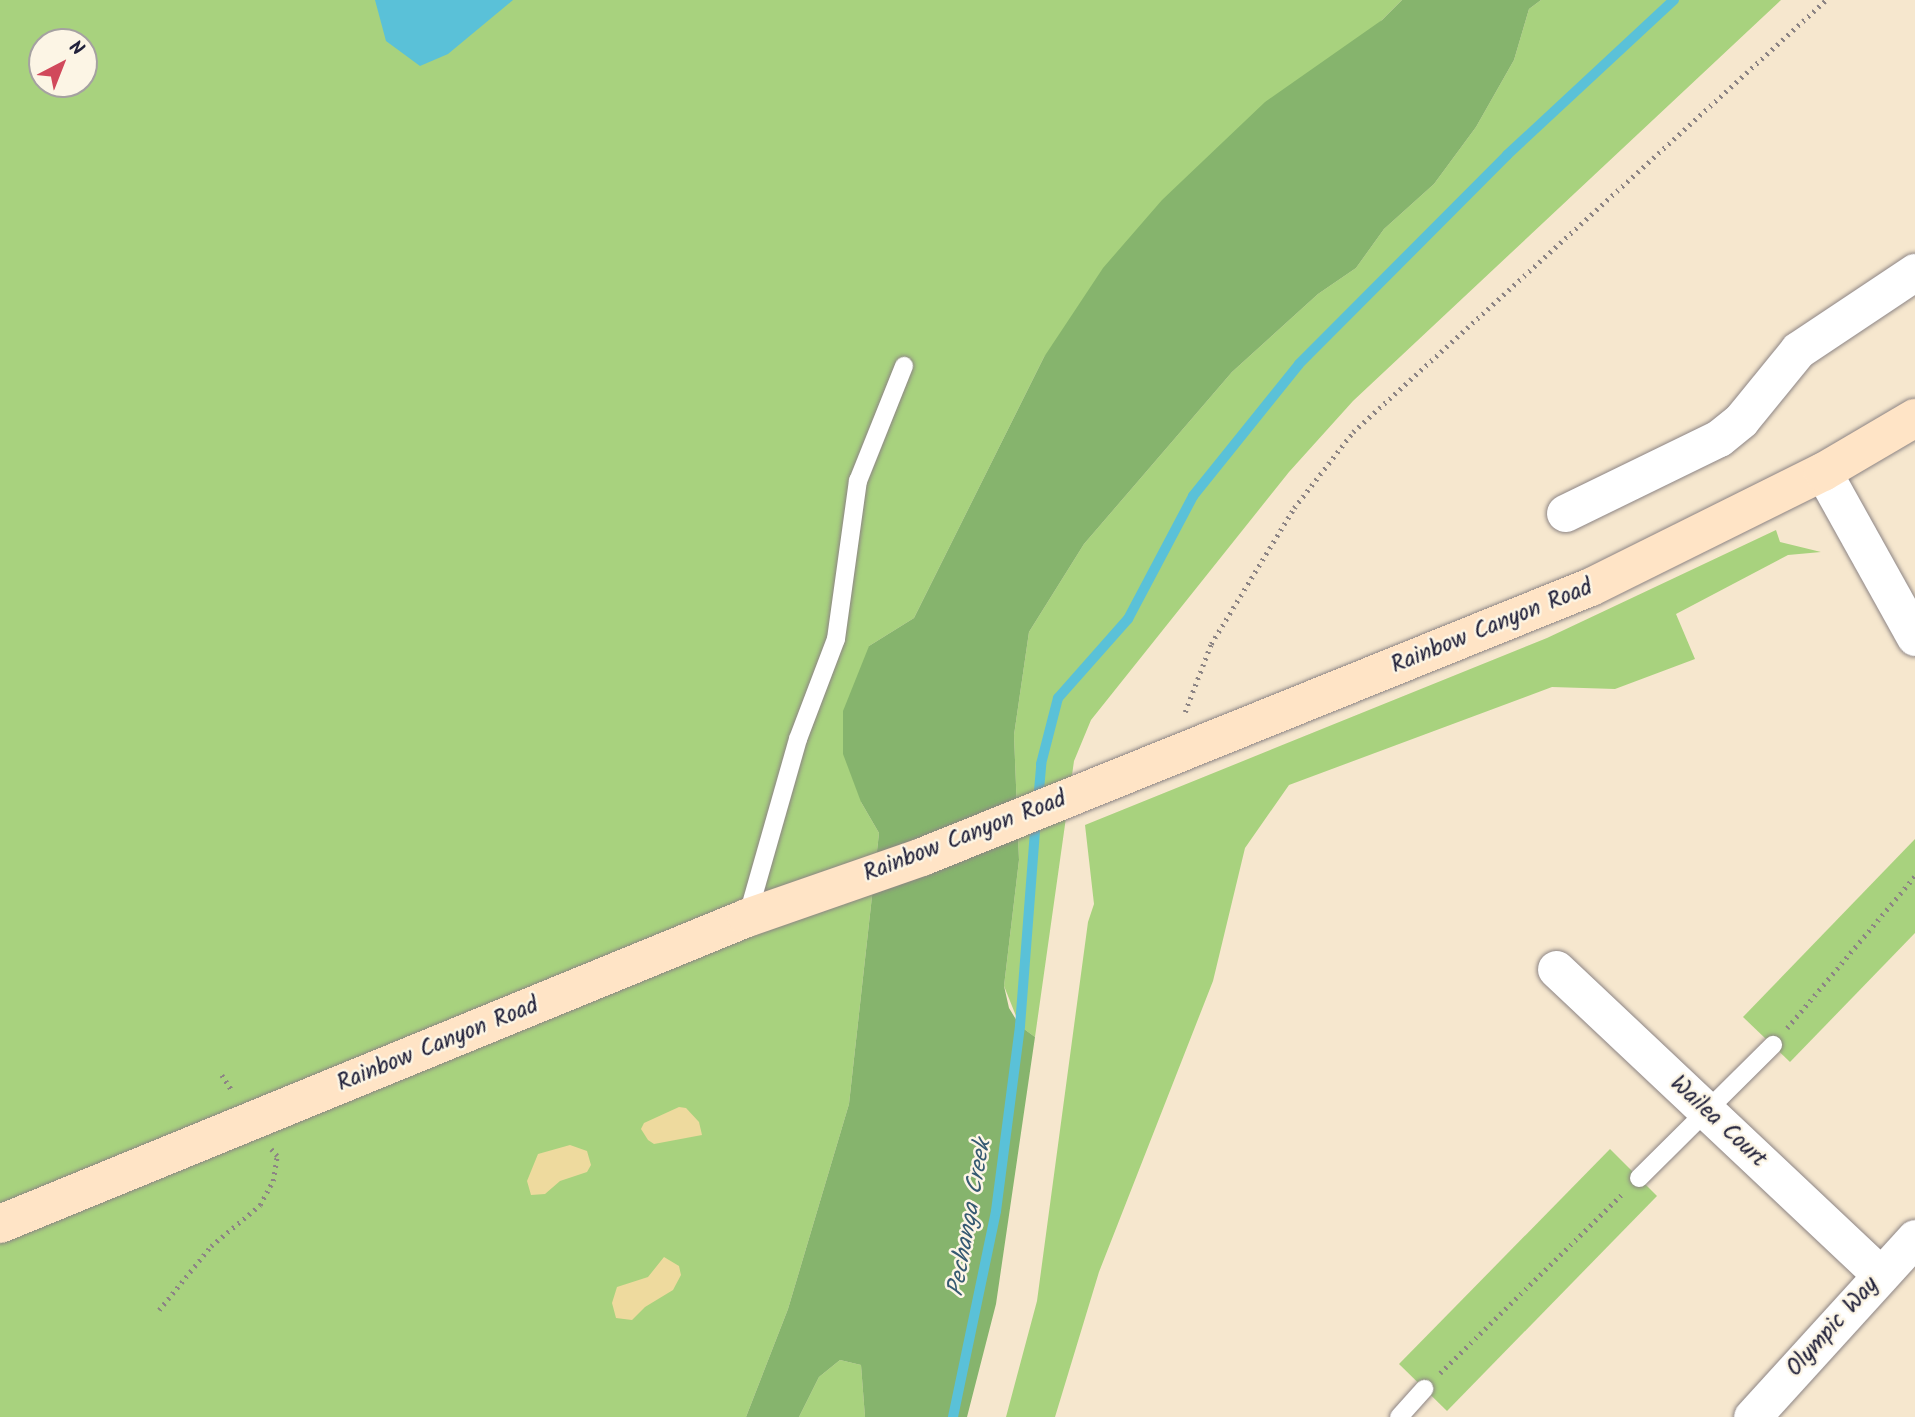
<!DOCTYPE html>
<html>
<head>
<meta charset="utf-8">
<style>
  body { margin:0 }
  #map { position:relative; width:1915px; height:1417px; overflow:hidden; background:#f6e7ce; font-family:Kalam,sans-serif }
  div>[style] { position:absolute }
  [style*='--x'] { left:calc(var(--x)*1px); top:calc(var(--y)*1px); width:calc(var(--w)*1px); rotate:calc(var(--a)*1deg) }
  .green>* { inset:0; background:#a8d27e }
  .forest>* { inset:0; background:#86b46d }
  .sand>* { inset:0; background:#eeda9e }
  .water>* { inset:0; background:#5ac1d8 }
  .stream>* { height:10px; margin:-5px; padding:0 5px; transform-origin:5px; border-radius:5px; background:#5ac1d8 }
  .path>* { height:4.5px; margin-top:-2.25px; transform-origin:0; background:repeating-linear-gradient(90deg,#8c8484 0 2px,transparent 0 7px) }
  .roads { filter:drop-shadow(0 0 2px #8c8484) drop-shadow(0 0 2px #8c8484) }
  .lane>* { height:18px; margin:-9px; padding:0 9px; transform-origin:9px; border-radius:9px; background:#fff }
  .street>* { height:37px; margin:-18.5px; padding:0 18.5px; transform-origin:18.5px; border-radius:18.5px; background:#fff }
  .secondary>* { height:38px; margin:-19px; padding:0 19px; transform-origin:19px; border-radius:19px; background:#ffe4c6 }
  span { translate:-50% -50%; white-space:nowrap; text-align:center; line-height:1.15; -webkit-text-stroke:5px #fcf5e5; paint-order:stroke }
  .street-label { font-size:23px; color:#22223b }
  .water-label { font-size:24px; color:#365a72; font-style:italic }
  .north { position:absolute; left:28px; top:28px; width:70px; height:70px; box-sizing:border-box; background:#fcf5e5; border:2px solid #a5a1a1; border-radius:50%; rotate:42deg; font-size:19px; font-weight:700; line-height:28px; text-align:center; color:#22223b }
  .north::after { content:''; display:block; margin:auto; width:24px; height:32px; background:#d1495b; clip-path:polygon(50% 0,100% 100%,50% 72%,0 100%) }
</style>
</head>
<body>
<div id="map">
  <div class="green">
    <div style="clip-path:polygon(evenodd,0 0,1402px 0,1044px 357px,914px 618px,869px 646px,861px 802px,879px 833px,849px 1104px,788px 1309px,746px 1417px,0 1417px,0 0,42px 42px,84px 42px,84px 84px,42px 84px,42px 42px)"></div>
    <div style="clip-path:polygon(1541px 0,1781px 0,1353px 401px,1289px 472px,1091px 720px,1074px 761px,1035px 1037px,1020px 1026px,1004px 986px,1019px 860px,1014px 735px,1029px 632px,1084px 544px,1232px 372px,1318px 294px,1356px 268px,1384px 229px,1434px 184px,1476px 127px,1514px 60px,1529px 9px)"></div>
    <div style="clip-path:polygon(1776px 530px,1780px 542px,1821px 552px,1788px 555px,1676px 614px,1695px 659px,1615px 689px,1552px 687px,1289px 785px,1245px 848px,1213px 981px,1099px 1272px,1055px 1417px,1006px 1417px,1037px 1301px,1088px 922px,1094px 904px,1085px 825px,1547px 638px)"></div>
    <div style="clip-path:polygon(1915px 839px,1915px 933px,1790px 1062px,1743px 1017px)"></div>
    <div style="clip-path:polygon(1610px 1149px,1657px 1196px,1447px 1411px,1399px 1364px)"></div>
    <div style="clip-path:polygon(840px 1360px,861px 1365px,865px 1417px,799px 1417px,819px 1377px)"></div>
  </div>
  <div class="forest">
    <div style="clip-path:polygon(1402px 0,1541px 0,1529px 9px,1514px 60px,1476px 127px,1434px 184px,1384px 229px,1356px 268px,1318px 294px,1232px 372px,1084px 544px,1029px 632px,1014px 735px,1019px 860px,1004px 986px,1009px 1008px,1020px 1026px,1035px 1037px,996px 1304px,967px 1417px,865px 1417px,861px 1365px,840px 1360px,819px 1377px,799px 1417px,746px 1417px,788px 1309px,849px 1104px,879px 833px,861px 802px,843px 754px,843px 711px,869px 646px,914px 618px,1044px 357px,1103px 268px,1162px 200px,1265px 102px,1382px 20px)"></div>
  </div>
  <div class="sand">
    <div style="clip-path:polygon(679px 1107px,686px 1108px,699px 1122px,702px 1135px,654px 1144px,648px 1140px,641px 1129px,644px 1123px)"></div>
    <div style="clip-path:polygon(570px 1145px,587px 1151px,591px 1165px,587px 1172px,560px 1181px,545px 1194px,531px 1195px,527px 1181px,538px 1154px)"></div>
    <div style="clip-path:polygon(664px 1257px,679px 1266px,681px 1275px,673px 1290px,645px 1307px,632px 1320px,616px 1318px,612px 1303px,617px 1287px,648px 1277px)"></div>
  </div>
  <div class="water">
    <div style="clip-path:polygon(375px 0,513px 0,448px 54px,420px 66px,386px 41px)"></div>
  </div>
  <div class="stream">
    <div style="--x:1038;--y:802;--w:38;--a:-85"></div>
    <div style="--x:1041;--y:764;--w:68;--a:-75.6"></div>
    <div style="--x:1058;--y:698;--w:106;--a:-48.5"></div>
    <div style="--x:1128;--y:619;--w:139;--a:-62.1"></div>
    <div style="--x:1193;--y:496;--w:169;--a:-51.2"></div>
    <div style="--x:1299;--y:364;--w:295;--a:-45.1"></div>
    <div style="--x:1507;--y:155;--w:228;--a:-42.9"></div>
    <div style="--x:953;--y:1417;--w:210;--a:-78.2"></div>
    <div style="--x:996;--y:1211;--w:187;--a:-82.6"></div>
    <div style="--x:1020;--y:1026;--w:207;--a:-85.6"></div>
  </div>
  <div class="path">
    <div style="--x:1185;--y:712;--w:73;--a:-69.1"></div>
    <div style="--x:1211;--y:644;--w:159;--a:-58.6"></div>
    <div style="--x:1294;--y:508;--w:96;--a:-52.2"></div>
    <div style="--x:1353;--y:432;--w:641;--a:-42.41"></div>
    <div style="--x:1787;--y:1028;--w:199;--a:-49.9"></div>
    <div style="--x:222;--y:1075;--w:20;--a:57"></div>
    <div style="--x:159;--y:1310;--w:82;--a:-50.9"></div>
    <div style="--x:211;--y:1246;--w:64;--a:-39.9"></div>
    <div style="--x:260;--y:1205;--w:27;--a:-62"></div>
    <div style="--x:273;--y:1181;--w:25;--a:-81"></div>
    <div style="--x:277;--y:1156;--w:9;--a:-131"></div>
    <div style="--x:1440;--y:1373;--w:257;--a:-44.5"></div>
  </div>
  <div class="roads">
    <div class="lane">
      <div style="--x:747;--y:918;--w:186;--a:-74.1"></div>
      <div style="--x:798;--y:739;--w:107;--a:-69.2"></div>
      <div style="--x:836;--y:639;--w:160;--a:-82.1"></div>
      <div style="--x:858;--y:481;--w:124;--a:-68.2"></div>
      <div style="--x:1639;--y:1178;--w:189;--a:-44.8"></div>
      <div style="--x:1399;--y:1417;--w:38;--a:-48"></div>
    </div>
    <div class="street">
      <div style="--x:1823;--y:472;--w:189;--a:60.9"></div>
      <div style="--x:1565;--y:513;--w:171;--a:-26"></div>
      <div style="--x:1719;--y:438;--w:28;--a:-39"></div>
      <div style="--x:1741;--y:420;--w:90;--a:-50.8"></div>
      <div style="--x:1798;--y:350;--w:141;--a:-33.7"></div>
      <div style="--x:1556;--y:969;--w:446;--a:43.3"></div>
      <div style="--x:1752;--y:1417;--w:242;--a:-47.7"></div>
    </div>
    <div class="secondary">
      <div style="--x:0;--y:1224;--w:807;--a:-22.28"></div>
      <div style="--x:747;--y:918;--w:185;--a:-19.2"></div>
      <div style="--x:922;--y:857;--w:721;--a:-21.98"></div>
      <div style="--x:1591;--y:587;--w:259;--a:-26.4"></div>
      <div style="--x:1823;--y:472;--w:107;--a:-30.4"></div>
    </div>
  </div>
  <div class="street-label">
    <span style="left:1492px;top:627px;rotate:-22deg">Rainbow Canyon Road</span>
    <span style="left:965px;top:837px;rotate:-21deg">Rainbow Canyon Road</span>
    <span style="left:438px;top:1045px;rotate:-22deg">Rainbow Canyon Road</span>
    <span style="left:1718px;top:1122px;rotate:43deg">Wailea Court</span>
    <span style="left:1833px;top:1327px;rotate:-48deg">Olympic Way</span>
  </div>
  <div class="water-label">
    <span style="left:970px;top:1218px;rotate:-80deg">Pechanga Creek</span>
  </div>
  <div class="north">N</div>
</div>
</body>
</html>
